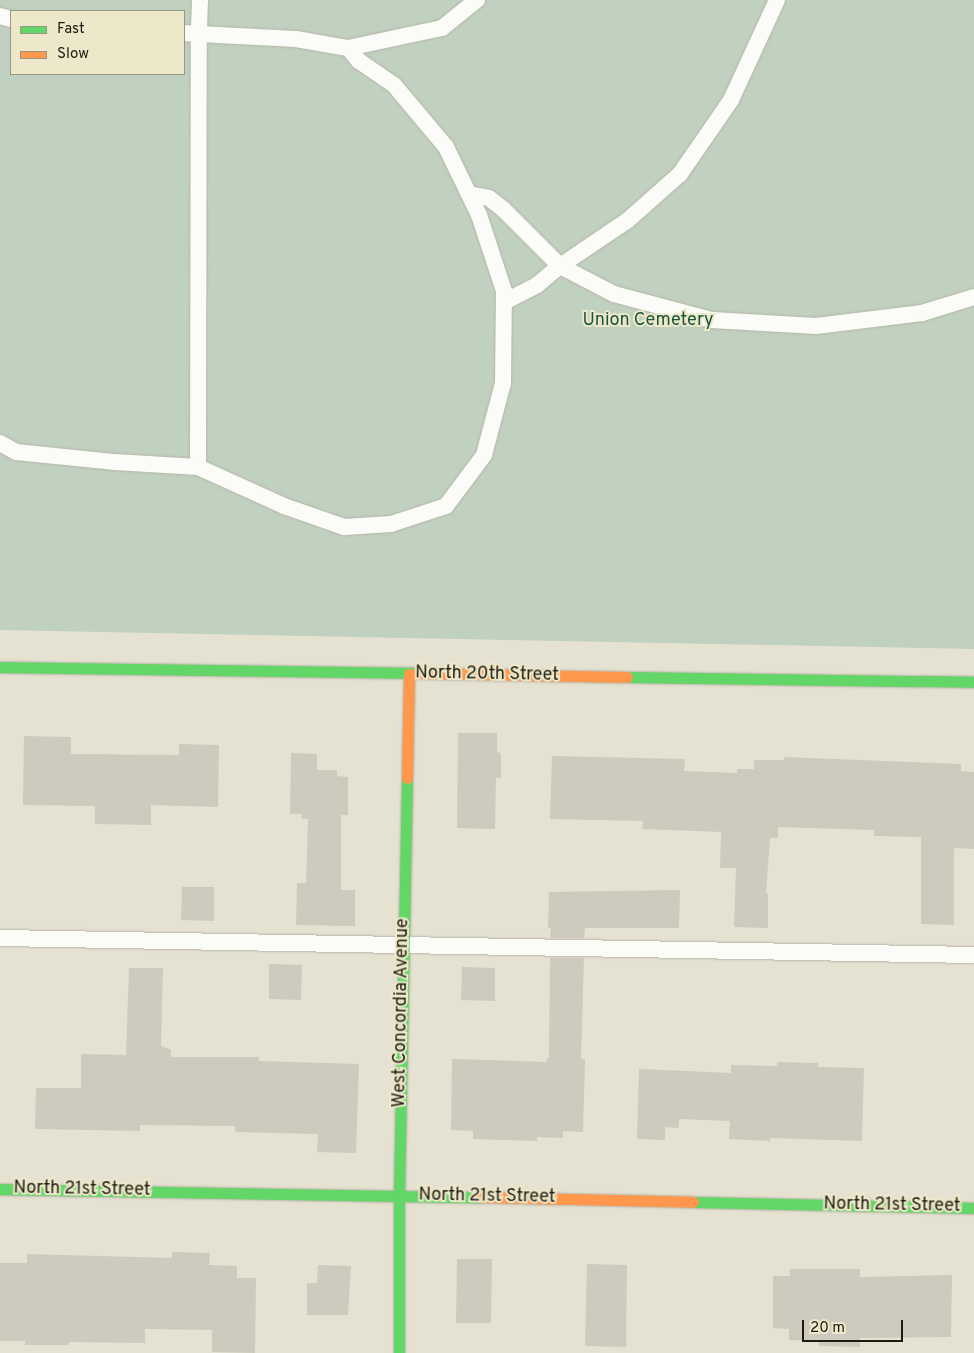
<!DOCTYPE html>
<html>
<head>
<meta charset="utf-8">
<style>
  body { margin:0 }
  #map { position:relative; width:974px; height:1353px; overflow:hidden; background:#e6e2d2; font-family:Overpass,sans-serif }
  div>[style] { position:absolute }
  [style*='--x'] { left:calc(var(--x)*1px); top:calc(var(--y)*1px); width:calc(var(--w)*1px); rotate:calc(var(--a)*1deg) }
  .green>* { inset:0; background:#c0d1c0 }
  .building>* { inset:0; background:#cecabd }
  .roads { filter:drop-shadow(0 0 1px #b7b4a7) drop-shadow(0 0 1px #b7b4a7) }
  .lane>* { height:16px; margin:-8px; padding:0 8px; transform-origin:8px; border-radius:8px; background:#fbfbf8 }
  .fast>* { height:11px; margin:-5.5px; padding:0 5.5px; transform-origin:5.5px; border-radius:5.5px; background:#63d668 }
  .slow>* { height:11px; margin:-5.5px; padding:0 5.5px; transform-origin:5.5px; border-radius:5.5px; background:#ff974d }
  span { translate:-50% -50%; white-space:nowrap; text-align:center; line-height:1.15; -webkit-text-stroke:4px #eee8ca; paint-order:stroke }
  .park-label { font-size:18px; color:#18563d }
  .street-label { font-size:18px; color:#1d1a10 }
  .legend { position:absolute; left:10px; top:10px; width:175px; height:65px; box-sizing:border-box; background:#eee8ca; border:1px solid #9a9680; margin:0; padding:6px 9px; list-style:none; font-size:15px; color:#1d1a10 }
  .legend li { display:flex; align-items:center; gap:10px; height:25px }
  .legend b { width:25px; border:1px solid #9a9680 }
  .scale { position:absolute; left:802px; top:1320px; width:101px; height:22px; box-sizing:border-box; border:2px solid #1d1a10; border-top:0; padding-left:6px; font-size:15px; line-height:18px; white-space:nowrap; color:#1d1a10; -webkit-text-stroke:4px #eee8ca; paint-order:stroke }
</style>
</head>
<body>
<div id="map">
  <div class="green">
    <div style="clip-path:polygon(evenodd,0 0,974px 0,974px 649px,0 630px,0 0,11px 11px,184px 11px,184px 74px,11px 74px,11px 11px)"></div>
  </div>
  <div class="building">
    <div style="clip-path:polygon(458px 733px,497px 733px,497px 752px,501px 753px,501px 778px,496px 778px,495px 829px,457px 828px)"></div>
    <div style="clip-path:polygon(24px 736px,71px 737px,71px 754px,179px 755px,179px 744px,219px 745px,218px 807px,151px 805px,151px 825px,95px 824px,95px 806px,23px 805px)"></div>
    <div style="clip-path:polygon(291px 753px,317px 754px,317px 770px,337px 770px,337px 776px,348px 777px,348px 815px,341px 815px,341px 890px,355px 890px,355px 926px,296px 925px,297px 883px,306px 883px,308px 819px,302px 819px,302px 814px,290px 814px)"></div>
    <div style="clip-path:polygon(552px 756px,685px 759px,684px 771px,737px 773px,737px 769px,754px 769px,754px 760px,784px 760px,784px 757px,961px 764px,961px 771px,974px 772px,974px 849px,954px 848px,954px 925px,921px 924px,921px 837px,874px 836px,874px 830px,778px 827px,778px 838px,770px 838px,766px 893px,768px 893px,768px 928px,734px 927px,736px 868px,720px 868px,721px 832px,642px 829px,643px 821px,550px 819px)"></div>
    <div style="clip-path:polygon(182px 887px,214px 887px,214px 921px,181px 920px)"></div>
    <div style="clip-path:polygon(680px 890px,679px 928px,585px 928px,584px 938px,550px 938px,551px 928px,548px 928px,549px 892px)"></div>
    <div style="clip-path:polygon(550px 958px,584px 958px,581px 1059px,585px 1059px,583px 1132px,563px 1131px,563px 1138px,537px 1137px,537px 1141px,473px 1139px,473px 1131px,451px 1130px,452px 1059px,546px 1062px,547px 1058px,549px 1058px)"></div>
    <div style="clip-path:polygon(269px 964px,302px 965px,301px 1000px,269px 999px)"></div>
    <div style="clip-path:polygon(462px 967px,495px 968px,495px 1001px,461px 1000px)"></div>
    <div style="clip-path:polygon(129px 968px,163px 968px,161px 1046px,171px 1050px,171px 1057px,259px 1057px,259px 1061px,359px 1064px,356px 1153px,317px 1152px,318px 1134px,235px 1132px,235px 1126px,140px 1125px,140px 1131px,35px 1129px,36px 1088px,81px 1088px,81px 1054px,126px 1055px)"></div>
    <div style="clip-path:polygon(777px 1062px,818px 1063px,818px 1067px,864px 1068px,862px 1141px,770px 1138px,770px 1141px,729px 1139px,730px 1121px,679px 1119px,679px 1128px,665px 1127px,665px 1140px,637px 1139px,639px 1069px,731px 1073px,731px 1065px,777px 1066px)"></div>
    <div style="clip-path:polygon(172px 1252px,210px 1253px,209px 1265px,237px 1266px,237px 1278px,256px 1278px,255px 1353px,212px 1352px,212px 1330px,145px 1329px,145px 1343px,69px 1342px,69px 1345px,25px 1345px,25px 1341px,0 1341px,0 1263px,27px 1263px,27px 1254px,172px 1258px)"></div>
    <div style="clip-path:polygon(457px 1259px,492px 1259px,491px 1323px,456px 1323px)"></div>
    <div style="clip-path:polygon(587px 1264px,627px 1265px,626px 1347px,585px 1346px)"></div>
    <div style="clip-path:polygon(318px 1265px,351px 1266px,348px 1315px,307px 1315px,307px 1283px,317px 1283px)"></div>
    <div style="clip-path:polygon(790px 1269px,860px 1269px,860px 1277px,952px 1275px,951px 1337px,860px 1338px,860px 1347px,819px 1346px,819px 1341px,789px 1340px,789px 1329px,773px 1328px,773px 1276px,790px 1276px)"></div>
  </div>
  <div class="roads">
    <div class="lane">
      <div style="--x:200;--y:0;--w:34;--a:92"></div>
      <div style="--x:199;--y:34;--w:97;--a:3"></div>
      <div style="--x:296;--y:39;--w:53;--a:9.8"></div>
      <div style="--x:348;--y:48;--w:96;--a:-12"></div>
      <div style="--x:442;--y:28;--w:45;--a:-38.7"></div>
      <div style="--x:0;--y:16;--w:11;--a:15"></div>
      <div style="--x:469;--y:194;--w:20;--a:11"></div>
      <div style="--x:489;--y:198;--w:18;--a:38"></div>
      <div style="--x:503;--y:209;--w:81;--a:45"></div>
      <div style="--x:560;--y:266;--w:82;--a:-34.1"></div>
      <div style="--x:628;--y:220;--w:69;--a:-41.5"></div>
      <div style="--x:680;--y:174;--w:90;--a:-55.4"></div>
      <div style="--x:731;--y:100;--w:110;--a:-65.3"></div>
      <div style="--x:504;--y:302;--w:37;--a:-27"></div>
      <div style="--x:537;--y:285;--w:30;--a:-40"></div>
      <div style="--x:560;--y:266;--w:61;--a:27.4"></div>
      <div style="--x:614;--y:294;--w:101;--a:14.9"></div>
      <div style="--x:712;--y:320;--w:104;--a:3.3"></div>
      <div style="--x:816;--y:326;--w:107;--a:-7"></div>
      <div style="--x:922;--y:313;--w:54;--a:-17.1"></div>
      <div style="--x:0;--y:443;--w:18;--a:29"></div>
      <div style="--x:16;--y:452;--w:100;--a:5.8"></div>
      <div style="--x:115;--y:462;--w:83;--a:3.4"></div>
      <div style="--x:198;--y:467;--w:433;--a:-89.9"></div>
      <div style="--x:199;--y:34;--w:15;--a:-176"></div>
      <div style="--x:198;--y:467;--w:94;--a:24.4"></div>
      <div style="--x:284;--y:506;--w:64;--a:19.3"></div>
      <div style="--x:344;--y:527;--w:47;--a:-3.7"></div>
      <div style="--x:391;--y:524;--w:58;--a:-18.1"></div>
      <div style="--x:446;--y:506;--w:64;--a:-53.3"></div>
      <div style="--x:484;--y:455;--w:74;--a:-75.2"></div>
      <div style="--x:503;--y:383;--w:92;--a:-89.4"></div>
      <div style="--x:504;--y:291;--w:80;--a:-108.2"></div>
      <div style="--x:479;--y:215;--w:76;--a:-115.9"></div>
      <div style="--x:446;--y:147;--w:81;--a:-130"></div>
      <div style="--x:394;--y:85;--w:42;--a:-145.6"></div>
      <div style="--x:359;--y:61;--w:17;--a:-130"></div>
      <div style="--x:0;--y:938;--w:974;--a:1"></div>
    </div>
    <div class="fast">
      <div style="--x:0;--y:667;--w:417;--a:0.8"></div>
      <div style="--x:627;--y:677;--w:347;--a:0.8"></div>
      <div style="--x:0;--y:1189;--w:480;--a:1"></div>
      <div style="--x:693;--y:1202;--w:281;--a:1.2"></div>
      <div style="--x:399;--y:1353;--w:158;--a:-90"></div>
      <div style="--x:399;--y:1195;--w:417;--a:-88.9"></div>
    </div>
    <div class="slow">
      <div style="--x:417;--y:673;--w:210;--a:1.1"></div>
      <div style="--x:407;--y:778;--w:104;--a:-88.9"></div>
      <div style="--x:480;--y:1197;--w:213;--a:1.3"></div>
    </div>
  </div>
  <div class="park-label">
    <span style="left:648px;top:321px">Union Cemetery</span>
  </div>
  <div class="street-label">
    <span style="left:487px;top:675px;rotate:1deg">North 20th Street</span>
    <span style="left:402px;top:1013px;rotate:-89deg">West Concordia Avenue</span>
    <span style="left:82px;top:1190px;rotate:1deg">North 21st Street</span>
    <span style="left:487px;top:1197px;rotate:1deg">North 21st Street</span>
    <span style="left:892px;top:1206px;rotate:1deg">North 21st Street</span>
  </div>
  <ul class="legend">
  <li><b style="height:6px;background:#63d668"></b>Fast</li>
  <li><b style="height:6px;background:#ff974d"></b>Slow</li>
  </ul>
  <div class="scale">20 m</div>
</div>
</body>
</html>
